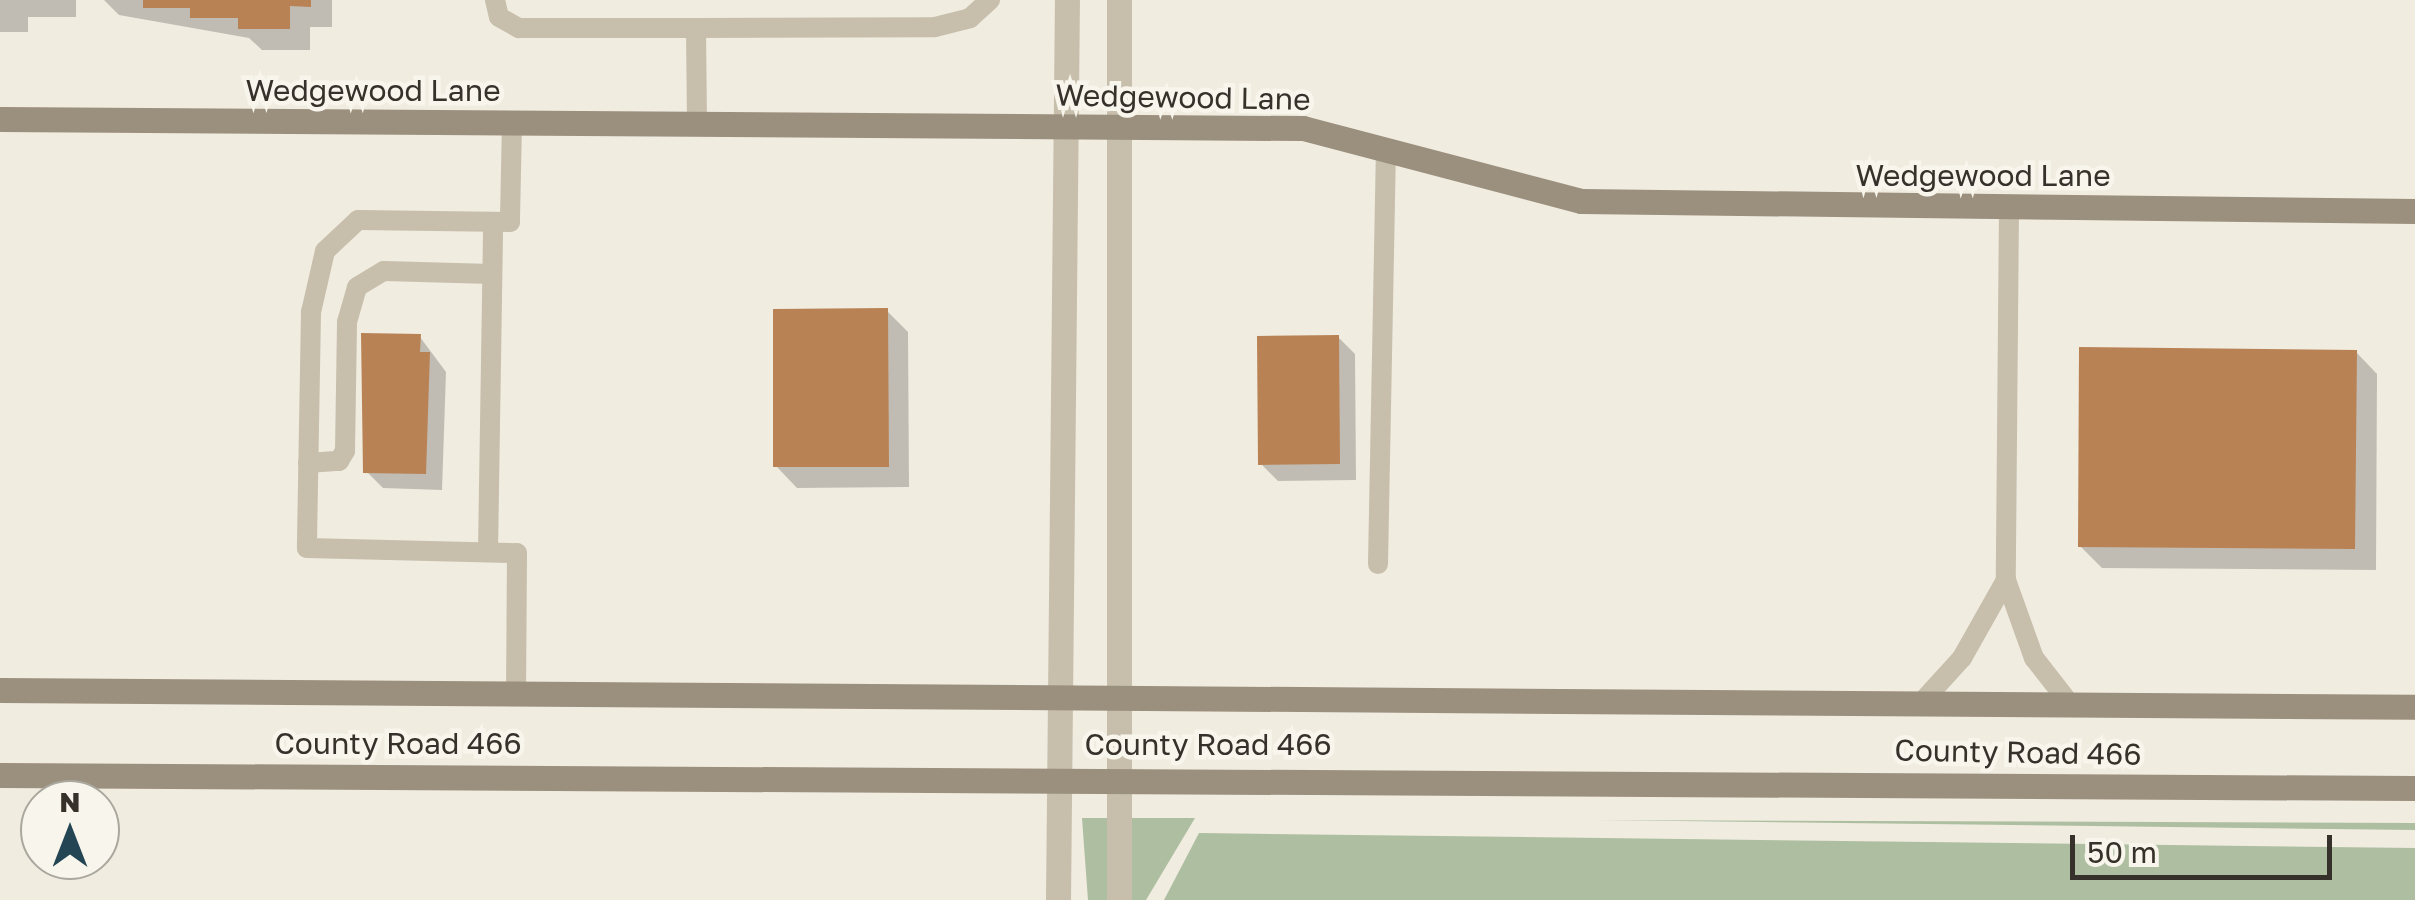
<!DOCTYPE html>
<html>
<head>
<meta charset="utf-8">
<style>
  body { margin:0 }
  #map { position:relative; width:2415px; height:900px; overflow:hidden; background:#f0ece0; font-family:"Golos Text",sans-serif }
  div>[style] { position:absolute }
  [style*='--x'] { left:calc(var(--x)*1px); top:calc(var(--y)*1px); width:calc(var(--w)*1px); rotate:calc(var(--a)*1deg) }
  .green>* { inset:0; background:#aebea1 }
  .shadow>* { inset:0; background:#0003 }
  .building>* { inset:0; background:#b98255 }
  .lane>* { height:20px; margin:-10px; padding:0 10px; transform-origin:10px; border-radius:10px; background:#c7beac }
  .street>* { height:25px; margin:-12.5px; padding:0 12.5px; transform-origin:12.5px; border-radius:12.5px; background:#c7beac }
  .secondary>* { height:25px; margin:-12.5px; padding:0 12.5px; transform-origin:12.5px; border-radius:12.5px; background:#9b8f7e }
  span { translate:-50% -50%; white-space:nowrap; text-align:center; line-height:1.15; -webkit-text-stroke:9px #f8f5ec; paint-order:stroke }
  .street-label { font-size:30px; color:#36312a }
  .north { position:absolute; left:20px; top:780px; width:100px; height:100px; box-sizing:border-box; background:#f8f5ec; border:2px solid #aaa79e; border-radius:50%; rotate:0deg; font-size:28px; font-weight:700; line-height:40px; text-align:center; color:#36312a }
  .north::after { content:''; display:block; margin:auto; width:35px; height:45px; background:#244654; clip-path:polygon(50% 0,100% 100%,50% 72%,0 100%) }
  .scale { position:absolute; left:2070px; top:835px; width:262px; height:45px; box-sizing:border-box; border:5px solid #36312a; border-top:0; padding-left:12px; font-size:30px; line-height:35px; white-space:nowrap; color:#36312a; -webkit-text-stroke:8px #f8f5ec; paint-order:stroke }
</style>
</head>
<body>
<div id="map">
  <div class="green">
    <div style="clip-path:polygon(1082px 818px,1195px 818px,1146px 900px,1088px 900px)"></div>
    <div style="clip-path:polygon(1597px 820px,2415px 823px,2415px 830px)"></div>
    <div style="clip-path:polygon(1199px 833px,2415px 848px,2415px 900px,1164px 900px)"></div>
  </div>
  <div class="shadow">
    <div style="clip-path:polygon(0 0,76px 0,76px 17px,28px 17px,28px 32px,0 32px)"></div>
    <div style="clip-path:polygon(104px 0,332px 0,332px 27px,310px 27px,310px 50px,262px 50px,249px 38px,119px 15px)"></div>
    <div style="clip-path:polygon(887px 311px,908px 332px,909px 487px,797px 488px,776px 466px)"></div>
    <div style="clip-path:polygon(420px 337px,446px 372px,442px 490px,383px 488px,366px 471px)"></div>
    <div style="clip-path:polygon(1338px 337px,1355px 354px,1356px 480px,1278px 481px,1261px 464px)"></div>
    <div style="clip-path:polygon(2356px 352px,2377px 374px,2376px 570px,2102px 568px,2080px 546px)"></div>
  </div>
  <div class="building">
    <div style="clip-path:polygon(143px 0,311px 0,311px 7px,290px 6px,290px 29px,238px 29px,238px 18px,190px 18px,190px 8px,143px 8px)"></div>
    <div style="clip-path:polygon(888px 308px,889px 467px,773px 467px,773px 309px)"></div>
    <div style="clip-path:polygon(361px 333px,421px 334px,420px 352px,430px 352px,426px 474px,363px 473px)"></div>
    <div style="clip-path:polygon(1339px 335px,1340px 464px,1258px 465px,1257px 336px)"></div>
    <div style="clip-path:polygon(2079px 347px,2357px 350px,2355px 549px,2078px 547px)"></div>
  </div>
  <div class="lane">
    <div style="--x:495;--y:0;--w:17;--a:77"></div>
    <div style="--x:499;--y:17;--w:23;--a:29"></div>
    <div style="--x:519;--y:28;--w:177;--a:0"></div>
    <div style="--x:696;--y:28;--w:239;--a:-0.2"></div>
    <div style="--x:935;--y:27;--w:36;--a:-14"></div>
    <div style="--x:970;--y:18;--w:27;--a:-42"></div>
    <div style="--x:696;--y:28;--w:96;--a:89.4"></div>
    <div style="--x:512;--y:123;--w:99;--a:91.2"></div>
    <div style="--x:510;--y:222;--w:152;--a:-179.2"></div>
    <div style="--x:358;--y:220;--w:45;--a:136.8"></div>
    <div style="--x:325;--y:251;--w:63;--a:102.9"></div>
    <div style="--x:311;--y:312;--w:236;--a:91"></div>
    <div style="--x:307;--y:548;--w:210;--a:1.4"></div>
    <div style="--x:517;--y:553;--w:139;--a:90.4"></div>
    <div style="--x:2009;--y:207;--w:373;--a:90.5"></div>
    <div style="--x:2006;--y:580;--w:83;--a:70.3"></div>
    <div style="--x:2034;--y:658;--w:58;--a:52"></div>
    <div style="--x:308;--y:463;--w:31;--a:-4"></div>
    <div style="--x:339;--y:461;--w:12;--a:-59"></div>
    <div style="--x:345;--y:451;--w:129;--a:-89.1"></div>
    <div style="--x:347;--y:322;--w:36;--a:-74"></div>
    <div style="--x:357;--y:287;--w:31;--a:-31"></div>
    <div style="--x:384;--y:271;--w:108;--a:1.6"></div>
    <div style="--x:488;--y:552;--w:330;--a:-89.1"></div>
    <div style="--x:1378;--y:564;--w:414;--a:-88.9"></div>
    <div style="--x:1921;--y:703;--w:61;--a:-47.7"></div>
    <div style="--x:1962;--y:658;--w:90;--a:-60.6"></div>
  </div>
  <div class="street">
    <div style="--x:1058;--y:900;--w:900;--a:-89.43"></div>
    <div style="--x:1119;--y:900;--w:900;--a:-90"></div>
  </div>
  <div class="secondary">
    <div style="--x:0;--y:119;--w:1303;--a:0.4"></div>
    <div style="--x:1303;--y:128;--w:287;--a:14.7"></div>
    <div style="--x:1581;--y:201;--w:834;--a:0.69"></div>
    <div style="--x:0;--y:690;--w:2415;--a:0.4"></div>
    <div style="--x:0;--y:775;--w:2415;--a:0.31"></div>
  </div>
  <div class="street-label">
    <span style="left:373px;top:90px">Wedgewood Lane</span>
    <span style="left:1183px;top:97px;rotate:1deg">Wedgewood Lane</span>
    <span style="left:1983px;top:175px">Wedgewood Lane</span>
    <span style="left:398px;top:743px">County Road 466</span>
    <span style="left:1208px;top:744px">County Road 466</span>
    <span style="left:2018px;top:752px;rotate:1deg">County Road 466</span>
  </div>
  <div class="north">N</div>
  <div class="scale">50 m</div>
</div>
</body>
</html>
